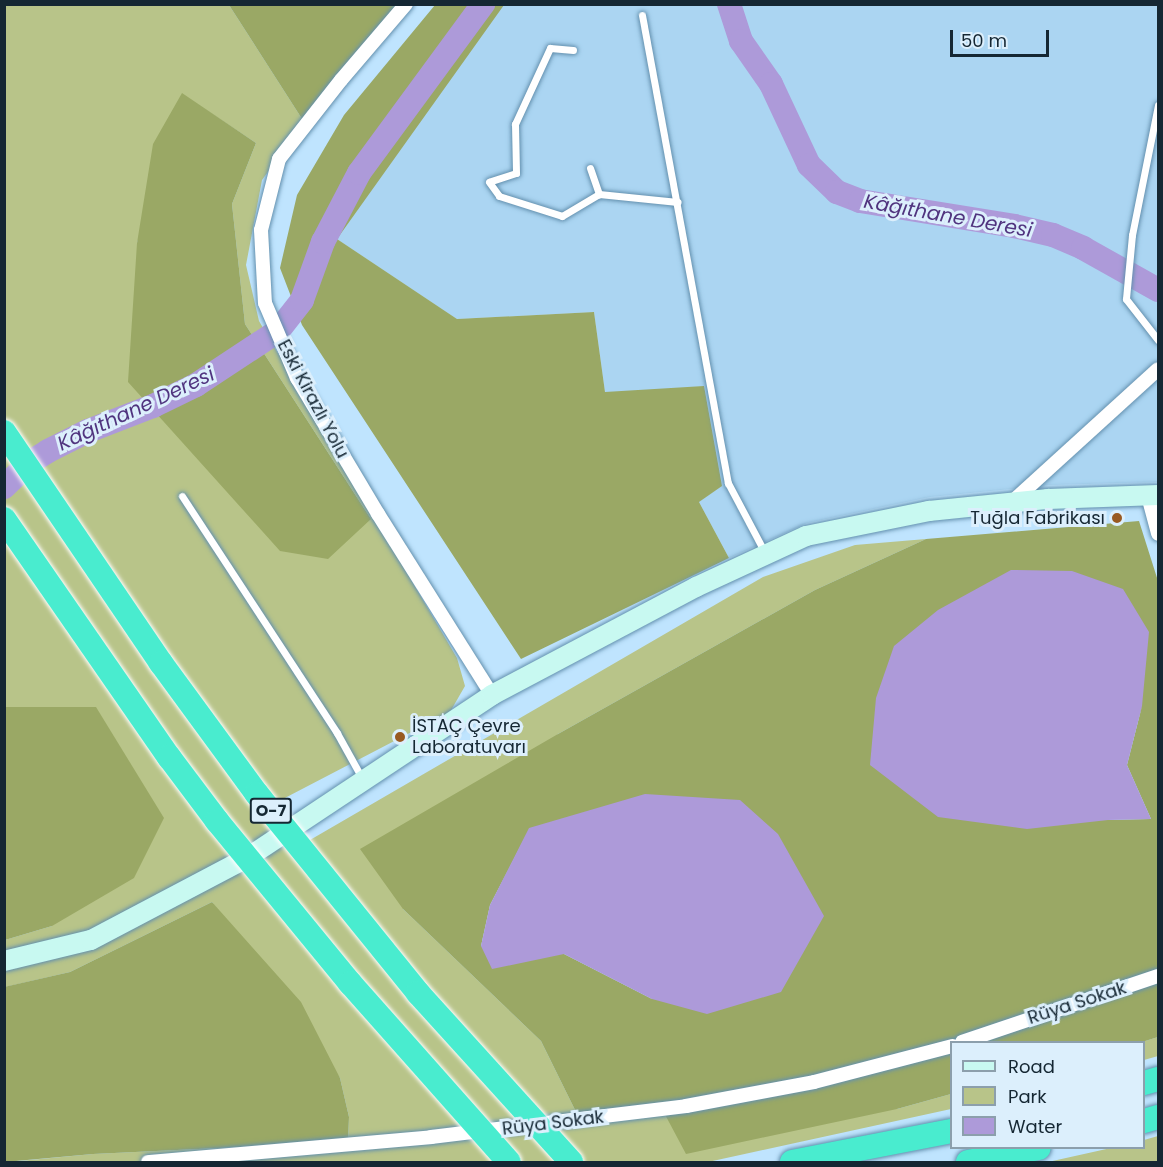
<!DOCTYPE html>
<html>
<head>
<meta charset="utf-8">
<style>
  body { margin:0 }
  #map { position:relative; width:1163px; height:1167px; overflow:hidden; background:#bfe4fe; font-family:Poppins,sans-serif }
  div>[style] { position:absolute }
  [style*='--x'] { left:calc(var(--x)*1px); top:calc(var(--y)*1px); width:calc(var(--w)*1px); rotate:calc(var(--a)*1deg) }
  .built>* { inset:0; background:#abd5f2 }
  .green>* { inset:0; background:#b8c489 }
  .forest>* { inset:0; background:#9aa865 }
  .water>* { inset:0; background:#ad9ad9 }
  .river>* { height:24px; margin:-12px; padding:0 12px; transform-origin:12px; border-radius:12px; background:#ad9ad9 }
  .roads { filter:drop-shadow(0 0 2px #6390ae) drop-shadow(0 0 2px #6390ae) }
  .lane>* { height:7px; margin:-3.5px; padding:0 3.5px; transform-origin:3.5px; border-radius:3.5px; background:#fff }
  .street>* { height:14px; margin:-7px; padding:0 7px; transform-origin:7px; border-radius:7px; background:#fff }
  .secondary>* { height:20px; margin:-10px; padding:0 10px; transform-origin:10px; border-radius:10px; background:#c8f9f1 }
  .highway>* { height:24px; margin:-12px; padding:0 12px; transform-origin:12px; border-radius:12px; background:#49eccf }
  .bridges { filter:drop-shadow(0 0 2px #fff) drop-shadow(0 0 2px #fff) }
  .highway-bridge>* { height:24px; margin:-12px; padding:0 12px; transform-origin:12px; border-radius:12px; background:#49eccf }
  .dots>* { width:16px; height:16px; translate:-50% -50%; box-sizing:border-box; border:3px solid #dceffc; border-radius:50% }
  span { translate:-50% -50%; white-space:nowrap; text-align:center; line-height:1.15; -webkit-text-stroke:6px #dceffc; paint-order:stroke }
  .shield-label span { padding:2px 4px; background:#dceffc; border:2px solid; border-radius:4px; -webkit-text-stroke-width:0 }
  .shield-label { font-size:16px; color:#152733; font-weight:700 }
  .street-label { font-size:18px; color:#152733 }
  .poi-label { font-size:18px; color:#152733 }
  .right { translate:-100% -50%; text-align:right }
  .left { translate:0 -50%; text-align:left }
  .water-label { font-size:20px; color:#50347f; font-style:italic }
  .frame { position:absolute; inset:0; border:6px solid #152733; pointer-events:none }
  .legend { position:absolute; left:950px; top:1041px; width:195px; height:108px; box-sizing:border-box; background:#dceffc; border:2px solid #8c9fac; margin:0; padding:8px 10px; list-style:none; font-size:18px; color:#152733 }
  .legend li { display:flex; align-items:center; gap:12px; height:30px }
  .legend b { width:30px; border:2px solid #8c9fac }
  .scale { position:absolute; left:950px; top:30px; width:99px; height:27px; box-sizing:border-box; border:3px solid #152733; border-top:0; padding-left:8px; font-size:18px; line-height:21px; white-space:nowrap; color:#152733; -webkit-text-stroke:4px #dceffc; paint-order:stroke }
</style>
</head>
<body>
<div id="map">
  <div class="built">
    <div style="clip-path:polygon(502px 5px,1158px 5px,1158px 482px,1049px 485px,930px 497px,807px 523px,729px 558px,699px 502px,605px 392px,594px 312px,457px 319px,337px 239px,360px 194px)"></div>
  </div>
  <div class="green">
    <div style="clip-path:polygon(evenodd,4px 5px,229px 5px,304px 122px,262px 180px,246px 265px,259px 321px,457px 658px,465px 686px,450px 712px,281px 800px,310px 840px,763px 577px,855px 545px,926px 539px,815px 590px,558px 734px,403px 909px,541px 1041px,579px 1118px,662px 1107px,897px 1109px,951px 1094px,951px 1109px,708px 1162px,9px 1162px,93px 1154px,348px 1142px,349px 1117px,340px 1078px,212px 902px,70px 972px,5px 987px,5px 940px,52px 926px,96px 707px,5px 707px,4px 5px,182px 94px,256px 143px,232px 204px,245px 324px,371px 519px,137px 243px,182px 94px)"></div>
    <div style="clip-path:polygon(1158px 1037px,1158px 1056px,1144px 1060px,1142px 1042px)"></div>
    <div style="clip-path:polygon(1158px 1136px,1158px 1162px,1048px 1162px,1111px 1148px,1144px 1148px,1144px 1140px)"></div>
  </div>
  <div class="forest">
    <div style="clip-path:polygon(229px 5px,397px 5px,304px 122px)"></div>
    <div style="clip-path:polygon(435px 5px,504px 5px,337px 239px,457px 319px,594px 312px,605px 392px,704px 386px,722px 486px,699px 502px,729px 558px,521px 659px,302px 325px,280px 268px,297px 195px,344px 115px)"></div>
    <div style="clip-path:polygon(182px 93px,256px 143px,232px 204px,245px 324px,371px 519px,328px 559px,280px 551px,128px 382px,137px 243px,153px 144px)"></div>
    <div style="clip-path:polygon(evenodd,1139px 521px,1158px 581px,1158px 1037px,1142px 1042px,952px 1042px,951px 1094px,897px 1109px,686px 1154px,661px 1107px,579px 1118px,541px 1041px,403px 909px,360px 849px,558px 734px,815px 590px,926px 539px,1139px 521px,1142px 706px,1127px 765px,1151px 819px,1108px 820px,1142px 706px,1139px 521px,530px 828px,652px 999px,564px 954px,481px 946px,490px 905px,530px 828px)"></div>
    <div style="clip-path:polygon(5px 707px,96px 707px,164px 818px,134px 878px,52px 926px,5px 940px)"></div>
    <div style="clip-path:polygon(212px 902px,301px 1002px,340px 1078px,349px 1117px,348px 1142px,93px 1154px,5px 1162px,4px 987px,70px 972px)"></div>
  </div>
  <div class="water">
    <div style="clip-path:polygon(1011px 570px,1072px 571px,1123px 589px,1149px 632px,1142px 706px,1127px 765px,1151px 819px,1108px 820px,1027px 829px,938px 817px,870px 765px,876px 698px,894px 646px,938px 610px)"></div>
    <div style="clip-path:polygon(645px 794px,740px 800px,778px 834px,824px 916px,781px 992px,707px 1014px,652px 999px,564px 954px,492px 969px,481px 946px,490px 905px,529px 828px)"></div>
  </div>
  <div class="river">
    <div style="--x:729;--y:4;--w:39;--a:72"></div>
    <div style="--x:741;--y:41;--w:52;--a:55.1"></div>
    <div style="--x:771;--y:84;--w:89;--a:64.9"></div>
    <div style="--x:809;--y:165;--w:39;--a:44"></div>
    <div style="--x:837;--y:192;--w:25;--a:21"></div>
    <div style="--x:860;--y:201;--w:156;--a:9.2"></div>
    <div style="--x:1014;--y:226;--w:40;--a:13"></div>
    <div style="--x:1053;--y:235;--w:33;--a:23"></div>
    <div style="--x:1083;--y:248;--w:86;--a:29.2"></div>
    <div style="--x:4;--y:487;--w:35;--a:-44"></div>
    <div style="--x:29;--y:463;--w:22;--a:-32"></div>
    <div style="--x:48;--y:451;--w:45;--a:-26.6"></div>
    <div style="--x:88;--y:431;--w:70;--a:-21"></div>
    <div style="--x:153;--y:406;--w:48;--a:-26"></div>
    <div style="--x:196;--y:385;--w:98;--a:-33.4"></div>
    <div style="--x:278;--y:331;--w:39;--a:-52"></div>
    <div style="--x:302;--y:300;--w:62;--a:-70.1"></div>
    <div style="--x:323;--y:242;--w:78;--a:-62.4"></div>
    <div style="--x:359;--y:173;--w:210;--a:-53.7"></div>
  </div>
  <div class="roads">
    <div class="lane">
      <div style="--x:642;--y:15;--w:476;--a:79.6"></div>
      <div style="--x:728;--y:483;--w:79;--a:62.1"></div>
      <div style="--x:573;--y:50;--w:23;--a:-175"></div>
      <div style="--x:550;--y:48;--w:84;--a:114.7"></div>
      <div style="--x:515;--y:124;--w:49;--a:88.8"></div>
      <div style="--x:516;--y:173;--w:28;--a:162"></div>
      <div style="--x:489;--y:182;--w:17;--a:54"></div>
      <div style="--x:499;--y:196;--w:66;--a:17.6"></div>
      <div style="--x:562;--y:216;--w:43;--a:-30.7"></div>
      <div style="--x:599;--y:194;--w:79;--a:5.8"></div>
      <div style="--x:1158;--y:105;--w:133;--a:101.3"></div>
      <div style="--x:1132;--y:235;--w:64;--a:95.4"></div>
      <div style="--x:1126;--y:299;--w:52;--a:52"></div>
      <div style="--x:590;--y:168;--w:28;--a:71"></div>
      <div style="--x:182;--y:496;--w:283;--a:56.8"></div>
      <div style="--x:337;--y:733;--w:54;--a:61"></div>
    </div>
    <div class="street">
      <div style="--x:406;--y:4;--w:100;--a:130.5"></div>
      <div style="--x:341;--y:80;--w:100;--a:128.1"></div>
      <div style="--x:279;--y:159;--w:73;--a:104.2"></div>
      <div style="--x:261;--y:230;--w:73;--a:86.9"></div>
      <div style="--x:265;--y:303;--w:82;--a:66.9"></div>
      <div style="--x:297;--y:378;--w:158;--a:59.2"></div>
      <div style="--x:378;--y:514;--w:214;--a:57.8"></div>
      <div style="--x:1148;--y:496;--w:39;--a:75"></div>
      <div style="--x:1012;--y:502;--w:197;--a:-42.3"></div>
      <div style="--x:962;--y:1042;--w:207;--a:-18.6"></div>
      <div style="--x:148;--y:1162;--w:284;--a:-5"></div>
      <div style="--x:431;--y:1137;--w:257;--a:-6.9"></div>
      <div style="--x:686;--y:1106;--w:130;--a:-10.6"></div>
      <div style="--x:814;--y:1082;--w:143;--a:-14.6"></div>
    </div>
    <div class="secondary">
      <div style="--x:4;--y:961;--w:89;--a:-13.6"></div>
      <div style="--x:91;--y:940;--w:180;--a:-27.8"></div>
      <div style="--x:250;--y:856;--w:291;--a:-33.6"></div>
      <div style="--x:492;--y:695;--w:231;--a:-27.9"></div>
      <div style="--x:696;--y:587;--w:121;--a:-24.9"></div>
      <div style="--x:806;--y:536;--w:126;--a:-11.5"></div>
      <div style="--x:929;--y:511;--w:120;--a:-5.8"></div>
      <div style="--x:1048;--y:499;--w:110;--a:-2.1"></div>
    </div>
    <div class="highway">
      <div style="--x:1144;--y:1083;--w:15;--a:-16"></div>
      <div style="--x:1144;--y:1121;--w:15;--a:-16"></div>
      <div style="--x:792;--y:1162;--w:163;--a:-11"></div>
      <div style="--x:968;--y:1162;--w:72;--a:-11.2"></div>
    </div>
  </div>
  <div class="bridges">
    <div class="highway-bridge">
      <div style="--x:4;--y:432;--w:279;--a:55.8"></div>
      <div style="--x:161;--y:663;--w:162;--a:53.8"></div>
      <div style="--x:257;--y:794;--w:256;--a:51"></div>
      <div style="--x:418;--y:993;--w:228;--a:47.8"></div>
      <div style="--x:4;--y:519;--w:290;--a:55.3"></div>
      <div style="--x:169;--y:757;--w:80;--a:53.1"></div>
      <div style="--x:217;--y:821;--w:210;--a:50.6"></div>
      <div style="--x:350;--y:983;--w:239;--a:48.4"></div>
    </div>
  </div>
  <div class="dots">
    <div style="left:1117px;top:518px;background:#985921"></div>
    <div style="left:400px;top:737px;background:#985921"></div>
  </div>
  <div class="shield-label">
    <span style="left:271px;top:811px">O-7</span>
  </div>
  <div class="street-label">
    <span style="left:313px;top:399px;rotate:62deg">Eski Kirazlı Yolu</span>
    <span style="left:1077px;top:1003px;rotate:-18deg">Rüya Sokak</span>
    <span style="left:553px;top:1123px;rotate:-7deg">Rüya Sokak</span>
  </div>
  <div class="poi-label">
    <span class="right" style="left:1105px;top:518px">Tuğla Fabrikası</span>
    <span class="left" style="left:412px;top:737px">İSTAÇ Çevre<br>Laboratuvarı</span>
  </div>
  <div class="water-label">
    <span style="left:948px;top:216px;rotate:10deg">Kâğıthane Deresi</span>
    <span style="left:136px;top:409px;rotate:-25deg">Kâğıthane Deresi</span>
  </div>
  <div class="frame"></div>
  <ul class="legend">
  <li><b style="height:8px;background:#c8f9f1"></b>Road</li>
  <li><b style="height:16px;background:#b8c489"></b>Park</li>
  <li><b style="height:16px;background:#ad9ad9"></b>Water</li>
  </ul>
  <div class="scale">50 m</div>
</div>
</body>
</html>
